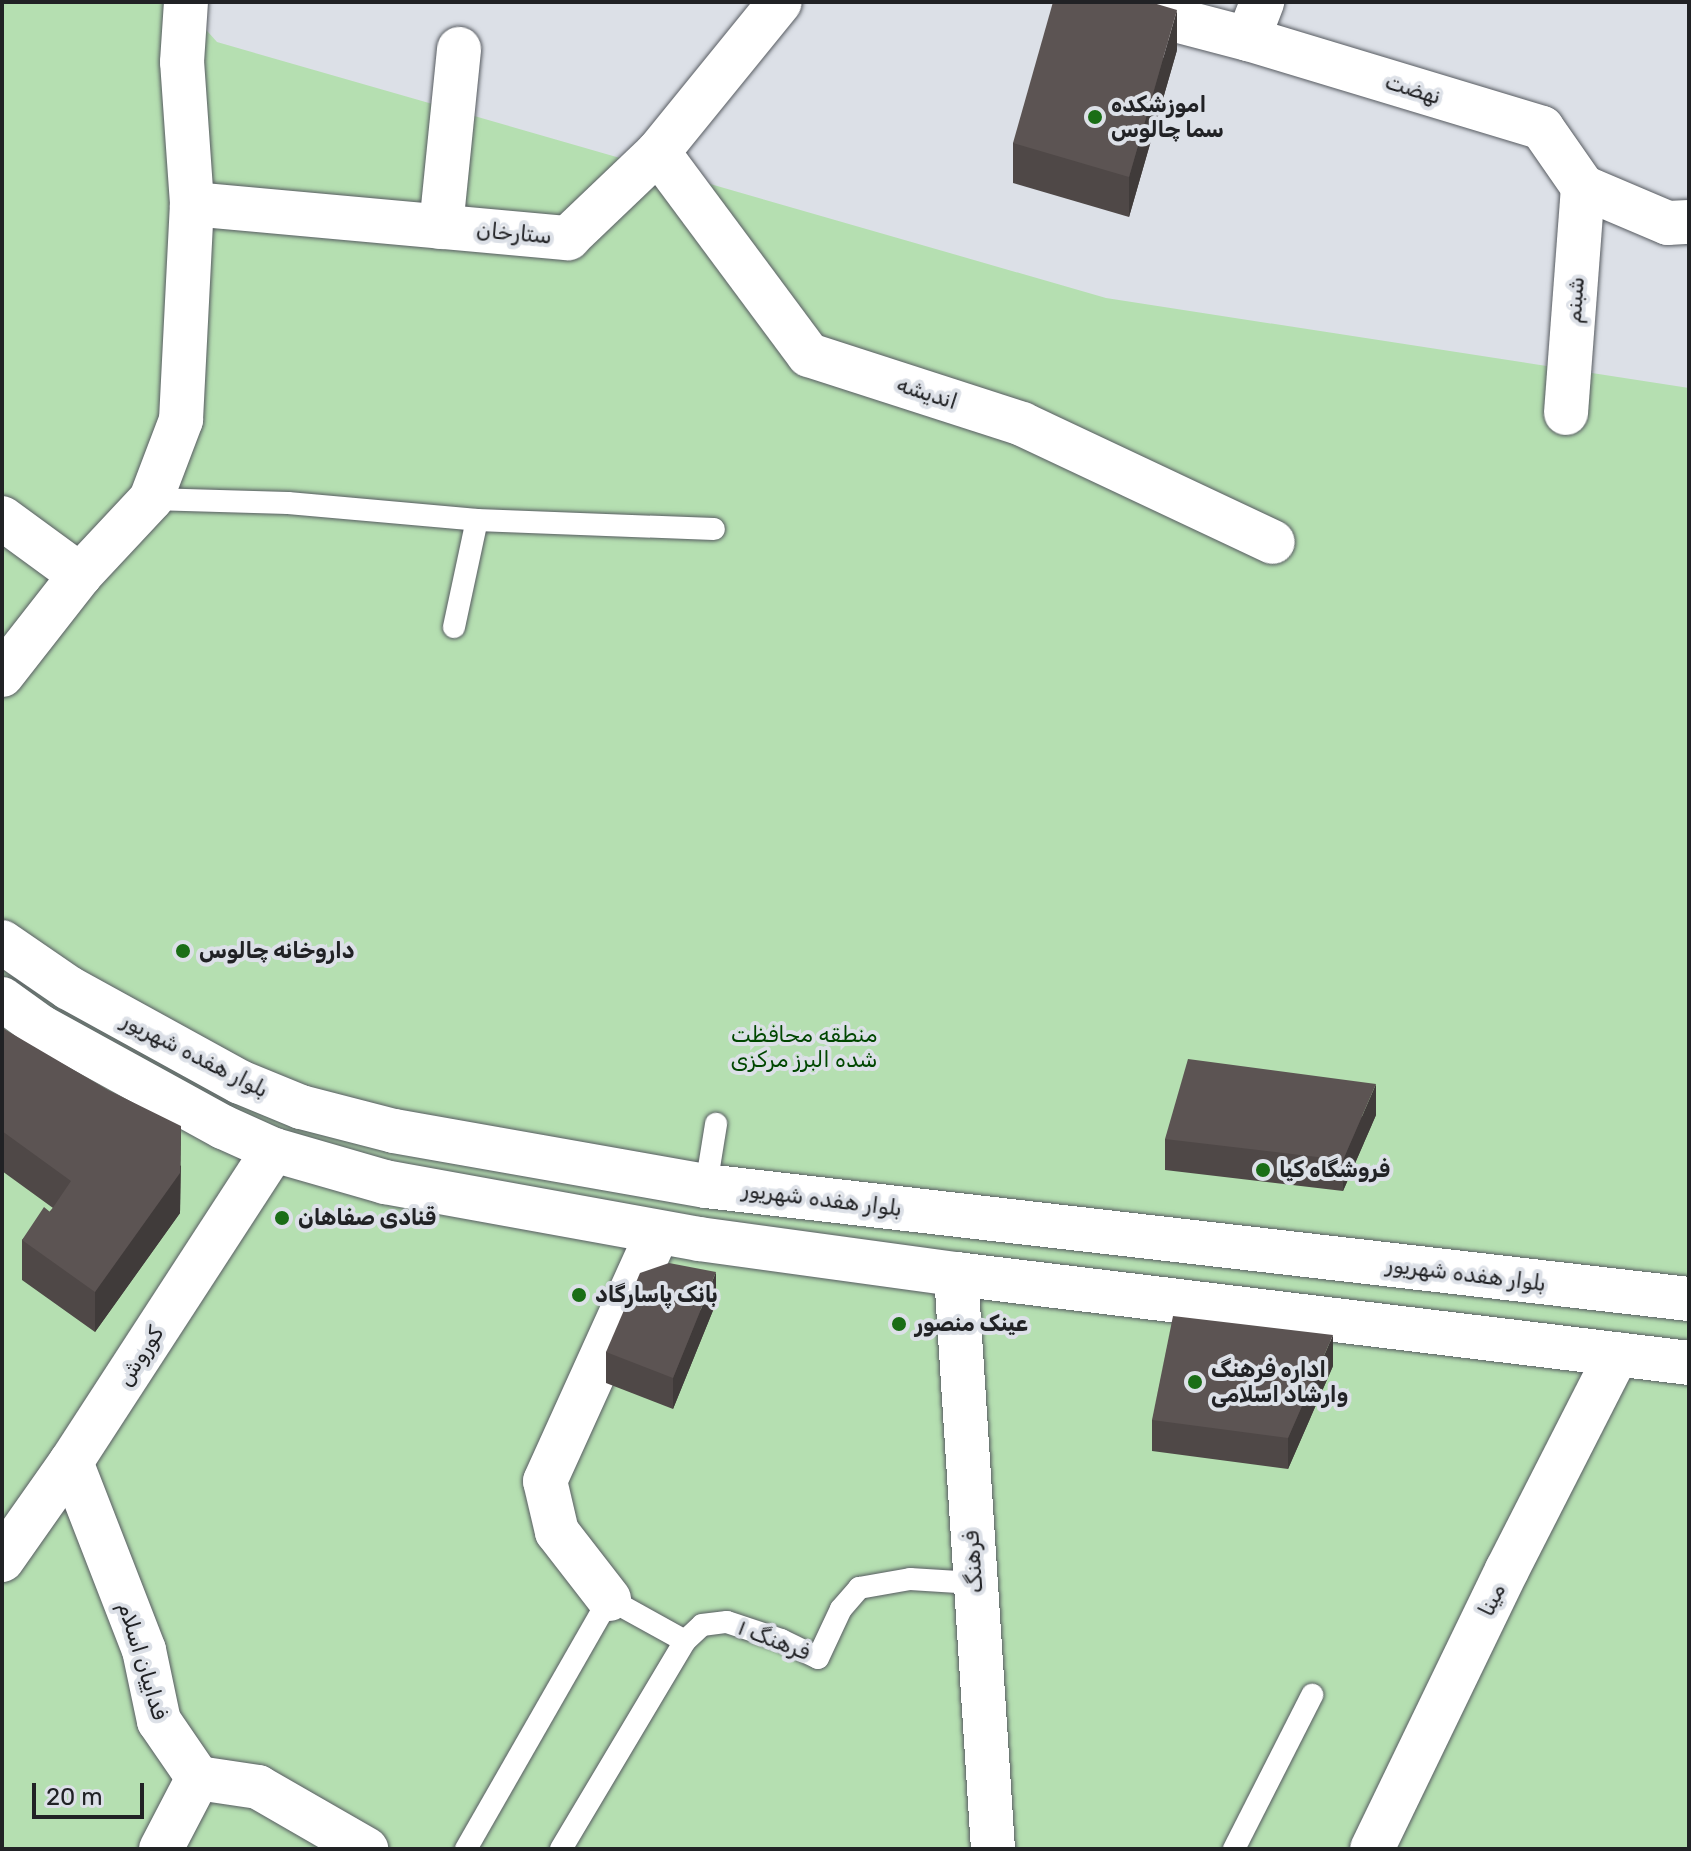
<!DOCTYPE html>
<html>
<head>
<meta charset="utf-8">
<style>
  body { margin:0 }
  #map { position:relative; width:1691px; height:1851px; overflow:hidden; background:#dce0e7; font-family:Rubik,"Noto Naskh Arabic",sans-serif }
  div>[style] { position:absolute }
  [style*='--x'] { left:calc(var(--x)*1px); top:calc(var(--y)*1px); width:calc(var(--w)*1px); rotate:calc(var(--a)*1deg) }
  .green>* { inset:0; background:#b5dfb1 }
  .roads { filter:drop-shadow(0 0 2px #575b61) drop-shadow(0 0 2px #575b61) }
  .lane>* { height:22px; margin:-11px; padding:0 11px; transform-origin:11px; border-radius:11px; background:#fff }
  .street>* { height:44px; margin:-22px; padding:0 22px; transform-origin:22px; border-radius:22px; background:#fff }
  .secondary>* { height:44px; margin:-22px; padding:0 22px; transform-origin:22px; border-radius:22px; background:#fff }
  .primary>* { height:44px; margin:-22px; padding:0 22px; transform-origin:22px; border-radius:22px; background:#fff }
  .wall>* { inset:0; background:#4f4847 }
  .shaded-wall>* { inset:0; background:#403b3a }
  .building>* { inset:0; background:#5c5453 }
  .dots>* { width:22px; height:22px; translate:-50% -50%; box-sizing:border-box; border:4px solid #dce0e7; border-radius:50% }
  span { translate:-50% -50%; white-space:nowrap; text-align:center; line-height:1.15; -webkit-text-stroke:8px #dce0e7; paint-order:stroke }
  .street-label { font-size:22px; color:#212225 }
  .poi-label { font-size:22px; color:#212225; font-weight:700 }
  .left { translate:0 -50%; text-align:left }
  .park-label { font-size:22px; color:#004700 }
  .frame { position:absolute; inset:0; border:4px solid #212225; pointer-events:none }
  .scale { position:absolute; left:32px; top:1783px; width:112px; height:36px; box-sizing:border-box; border:4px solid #212225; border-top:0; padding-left:10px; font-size:24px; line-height:28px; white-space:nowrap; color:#212225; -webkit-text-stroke:6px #dce0e7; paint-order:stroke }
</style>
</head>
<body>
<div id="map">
  <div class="green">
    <div style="clip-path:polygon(2px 2px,181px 2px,217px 42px,1106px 298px,1689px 388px,1689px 1849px,2px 1849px)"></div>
  </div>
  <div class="roads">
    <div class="lane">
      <div style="--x:151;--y:499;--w:137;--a:1.7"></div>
      <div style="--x:288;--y:503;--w:190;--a:5.1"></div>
      <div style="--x:477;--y:520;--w:237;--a:2.2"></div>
      <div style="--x:454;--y:627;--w:109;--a:-77.9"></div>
      <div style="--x:706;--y:1186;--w:63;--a:-80.8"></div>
      <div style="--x:466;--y:1849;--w:288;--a:-60.2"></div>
      <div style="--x:609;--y:1599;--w:87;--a:28.9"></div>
      <div style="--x:561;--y:1849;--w:242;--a:-59.2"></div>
      <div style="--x:685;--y:1641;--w:23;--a:-43"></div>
      <div style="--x:702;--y:1625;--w:25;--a:-7"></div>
      <div style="--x:727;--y:1622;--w:57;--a:18.4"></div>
      <div style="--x:781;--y:1640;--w:41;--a:25.9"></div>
      <div style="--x:818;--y:1658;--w:54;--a:-64.9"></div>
      <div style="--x:841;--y:1609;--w:28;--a:-49"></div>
      <div style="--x:859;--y:1588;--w:52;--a:-10"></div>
      <div style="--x:910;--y:1579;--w:64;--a:3.6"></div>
      <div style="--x:1234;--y:1849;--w:173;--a:-63.1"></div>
    </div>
    <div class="street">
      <div style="--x:1107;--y:2;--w:146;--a:14.7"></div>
      <div style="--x:1248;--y:39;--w:307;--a:16.8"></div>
      <div style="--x:1542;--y:128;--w:72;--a:55.2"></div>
      <div style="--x:1583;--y:187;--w:92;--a:23"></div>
      <div style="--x:1668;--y:223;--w:21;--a:-3"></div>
      <div style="--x:1248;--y:39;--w:40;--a:-69"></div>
      <div style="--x:658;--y:152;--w:253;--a:53.4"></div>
      <div style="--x:809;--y:355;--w:224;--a:17.9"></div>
      <div style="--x:1022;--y:424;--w:277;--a:25.2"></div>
      <div style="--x:192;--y:204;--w:378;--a:5.2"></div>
      <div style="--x:568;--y:238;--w:124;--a:-43.7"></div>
      <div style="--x:658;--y:152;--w:193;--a:-50.9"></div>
      <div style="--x:441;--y:227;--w:179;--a:-84.2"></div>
      <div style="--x:1566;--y:413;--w:227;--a:-85.7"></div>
      <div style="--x:2;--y:518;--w:97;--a:36.2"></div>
      <div style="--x:71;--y:1462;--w:202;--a:68.8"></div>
      <div style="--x:144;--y:1650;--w:73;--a:78.1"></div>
      <div style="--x:159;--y:1721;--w:69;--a:55.6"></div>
      <div style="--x:198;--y:1778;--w:80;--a:117.5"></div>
      <div style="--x:609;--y:1599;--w:85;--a:-127.8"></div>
      <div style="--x:557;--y:1532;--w:52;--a:-103.2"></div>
      <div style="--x:545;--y:1481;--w:271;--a:-65.6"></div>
      <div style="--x:198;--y:1778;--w:61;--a:8.5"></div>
      <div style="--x:258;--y:1787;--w:125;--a:29.9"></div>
      <div style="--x:1372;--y:1849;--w:310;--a:-64.2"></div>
      <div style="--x:1507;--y:1570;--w:242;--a:-63"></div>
    </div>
    <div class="secondary">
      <div style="--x:2;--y:675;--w:127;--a:-52"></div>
      <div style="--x:80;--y:575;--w:104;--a:-46.9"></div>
      <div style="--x:151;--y:499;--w:85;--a:-69.2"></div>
      <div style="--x:181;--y:420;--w:216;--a:-87.1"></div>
      <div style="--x:192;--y:204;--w:142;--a:-94"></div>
      <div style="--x:182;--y:62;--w:60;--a:-86.2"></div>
      <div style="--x:956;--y:1274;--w:576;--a:86.32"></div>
      <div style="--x:2;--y:1560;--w:120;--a:-54.9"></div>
      <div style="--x:71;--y:1462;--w:372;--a:-57"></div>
    </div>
    <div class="primary">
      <div style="--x:2;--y:942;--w:81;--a:34.5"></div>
      <div style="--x:69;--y:988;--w:195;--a:28.8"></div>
      <div style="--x:240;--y:1082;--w:66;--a:22.3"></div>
      <div style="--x:301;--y:1107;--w:96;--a:14.5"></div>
      <div style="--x:394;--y:1131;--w:317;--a:10"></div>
      <div style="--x:706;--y:1186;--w:989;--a:6.56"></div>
      <div style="--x:2;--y:999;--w:48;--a:35.7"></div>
      <div style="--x:41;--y:1027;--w:208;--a:28.8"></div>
      <div style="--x:223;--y:1127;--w:56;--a:24.3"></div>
      <div style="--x:274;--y:1150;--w:116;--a:16.1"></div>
      <div style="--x:385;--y:1182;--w:319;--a:10.3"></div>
      <div style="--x:699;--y:1239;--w:259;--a:7.8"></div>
      <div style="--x:956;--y:1274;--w:738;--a:6.92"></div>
    </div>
  </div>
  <div class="wall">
    <div style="clip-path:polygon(1177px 50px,1129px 217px,1013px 183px,1013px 143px)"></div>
    <div style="clip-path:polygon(2px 1031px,181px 1166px,180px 1213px,95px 1332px,22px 1280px,22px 1240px,53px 1208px,2px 1171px)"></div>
    <div style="clip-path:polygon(1376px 1115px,1343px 1191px,1165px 1170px,1165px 1139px)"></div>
    <div style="clip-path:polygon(716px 1303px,673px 1409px,606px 1383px,606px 1352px)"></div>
    <div style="clip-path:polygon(1333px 1366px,1288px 1469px,1152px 1451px,1152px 1420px)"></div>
  </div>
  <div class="shaded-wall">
    <div style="clip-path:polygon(1177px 10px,1177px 50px,1129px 217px,1129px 177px)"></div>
    <div style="clip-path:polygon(1376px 1084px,1376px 1115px,1343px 1191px,1343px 1160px)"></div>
    <div style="clip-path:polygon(181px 1126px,180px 1213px,95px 1332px,95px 1292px)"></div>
    <div style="clip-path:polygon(716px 1272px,716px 1303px,673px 1409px,673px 1378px)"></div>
    <div style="clip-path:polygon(1333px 1335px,1333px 1366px,1288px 1469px,1288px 1438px)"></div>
  </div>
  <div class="building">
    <div style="clip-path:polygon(1053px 2px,1150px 2px,1177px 10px,1129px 177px,1013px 143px)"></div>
    <div style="clip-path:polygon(4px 1029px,108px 1090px,181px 1126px,180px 1173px,95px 1292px,22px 1240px,44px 1207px,50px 1212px,71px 1181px,2px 1131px,2px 1031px)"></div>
    <div style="clip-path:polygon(1188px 1059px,1376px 1084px,1343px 1160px,1165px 1139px)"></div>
    <div style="clip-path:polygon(669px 1263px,716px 1272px,673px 1378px,606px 1352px,640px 1273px)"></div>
    <div style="clip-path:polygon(1173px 1316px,1333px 1335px,1288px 1438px,1152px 1420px)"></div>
  </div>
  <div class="dots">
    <div style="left:1095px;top:117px;background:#1a6e16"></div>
    <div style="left:183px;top:951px;background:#1a6e16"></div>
    <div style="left:1263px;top:1170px;background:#1a6e16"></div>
    <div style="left:282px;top:1218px;background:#1a6e16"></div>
    <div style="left:579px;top:1295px;background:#1a6e16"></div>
    <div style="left:899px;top:1324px;background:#1a6e16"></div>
    <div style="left:1195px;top:1382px;background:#1a6e16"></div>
  </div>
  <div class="street-label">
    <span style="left:1413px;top:89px;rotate:17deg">نهضت</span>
    <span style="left:514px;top:233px;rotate:5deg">ستارخان</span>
    <span style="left:1575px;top:300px;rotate:-86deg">شبنم</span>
    <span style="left:927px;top:393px;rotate:18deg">اندیشه</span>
    <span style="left:195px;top:1055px;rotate:27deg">بلوار هفده شهریور</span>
    <span style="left:822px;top:1199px;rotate:7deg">بلوار هفده شهریور</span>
    <span style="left:1466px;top:1274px;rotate:7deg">بلوار هفده شهریور</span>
    <span style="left:140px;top:1356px;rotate:-57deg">کوروش</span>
    <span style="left:973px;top:1562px;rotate:-94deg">فرهنگ</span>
    <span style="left:1492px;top:1600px;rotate:-64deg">مینا</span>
    <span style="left:774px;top:1640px;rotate:21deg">فرهنگ ۱</span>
    <span style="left:143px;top:1661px;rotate:73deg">فداییان اسلام</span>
  </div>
  <div class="poi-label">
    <span class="left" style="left:1111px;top:117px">اموزشکده<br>سما چالوس</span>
    <span class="left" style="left:199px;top:951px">داروخانه چالوس</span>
    <span class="left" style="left:1279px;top:1170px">فروشگاه کیا</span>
    <span class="left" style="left:298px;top:1218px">قنادی صفاهان</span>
    <span class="left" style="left:595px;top:1295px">بانک پاسارگاد</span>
    <span class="left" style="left:915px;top:1324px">عینک منصور</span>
    <span class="left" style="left:1211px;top:1382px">اداره فرهنگ<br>وارشاد اسلامی</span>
  </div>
  <div class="park-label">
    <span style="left:804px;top:1047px">منطقه محافظت<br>شده البرز مرکزی</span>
  </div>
  <div class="frame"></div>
  <div class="scale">20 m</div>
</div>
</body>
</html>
